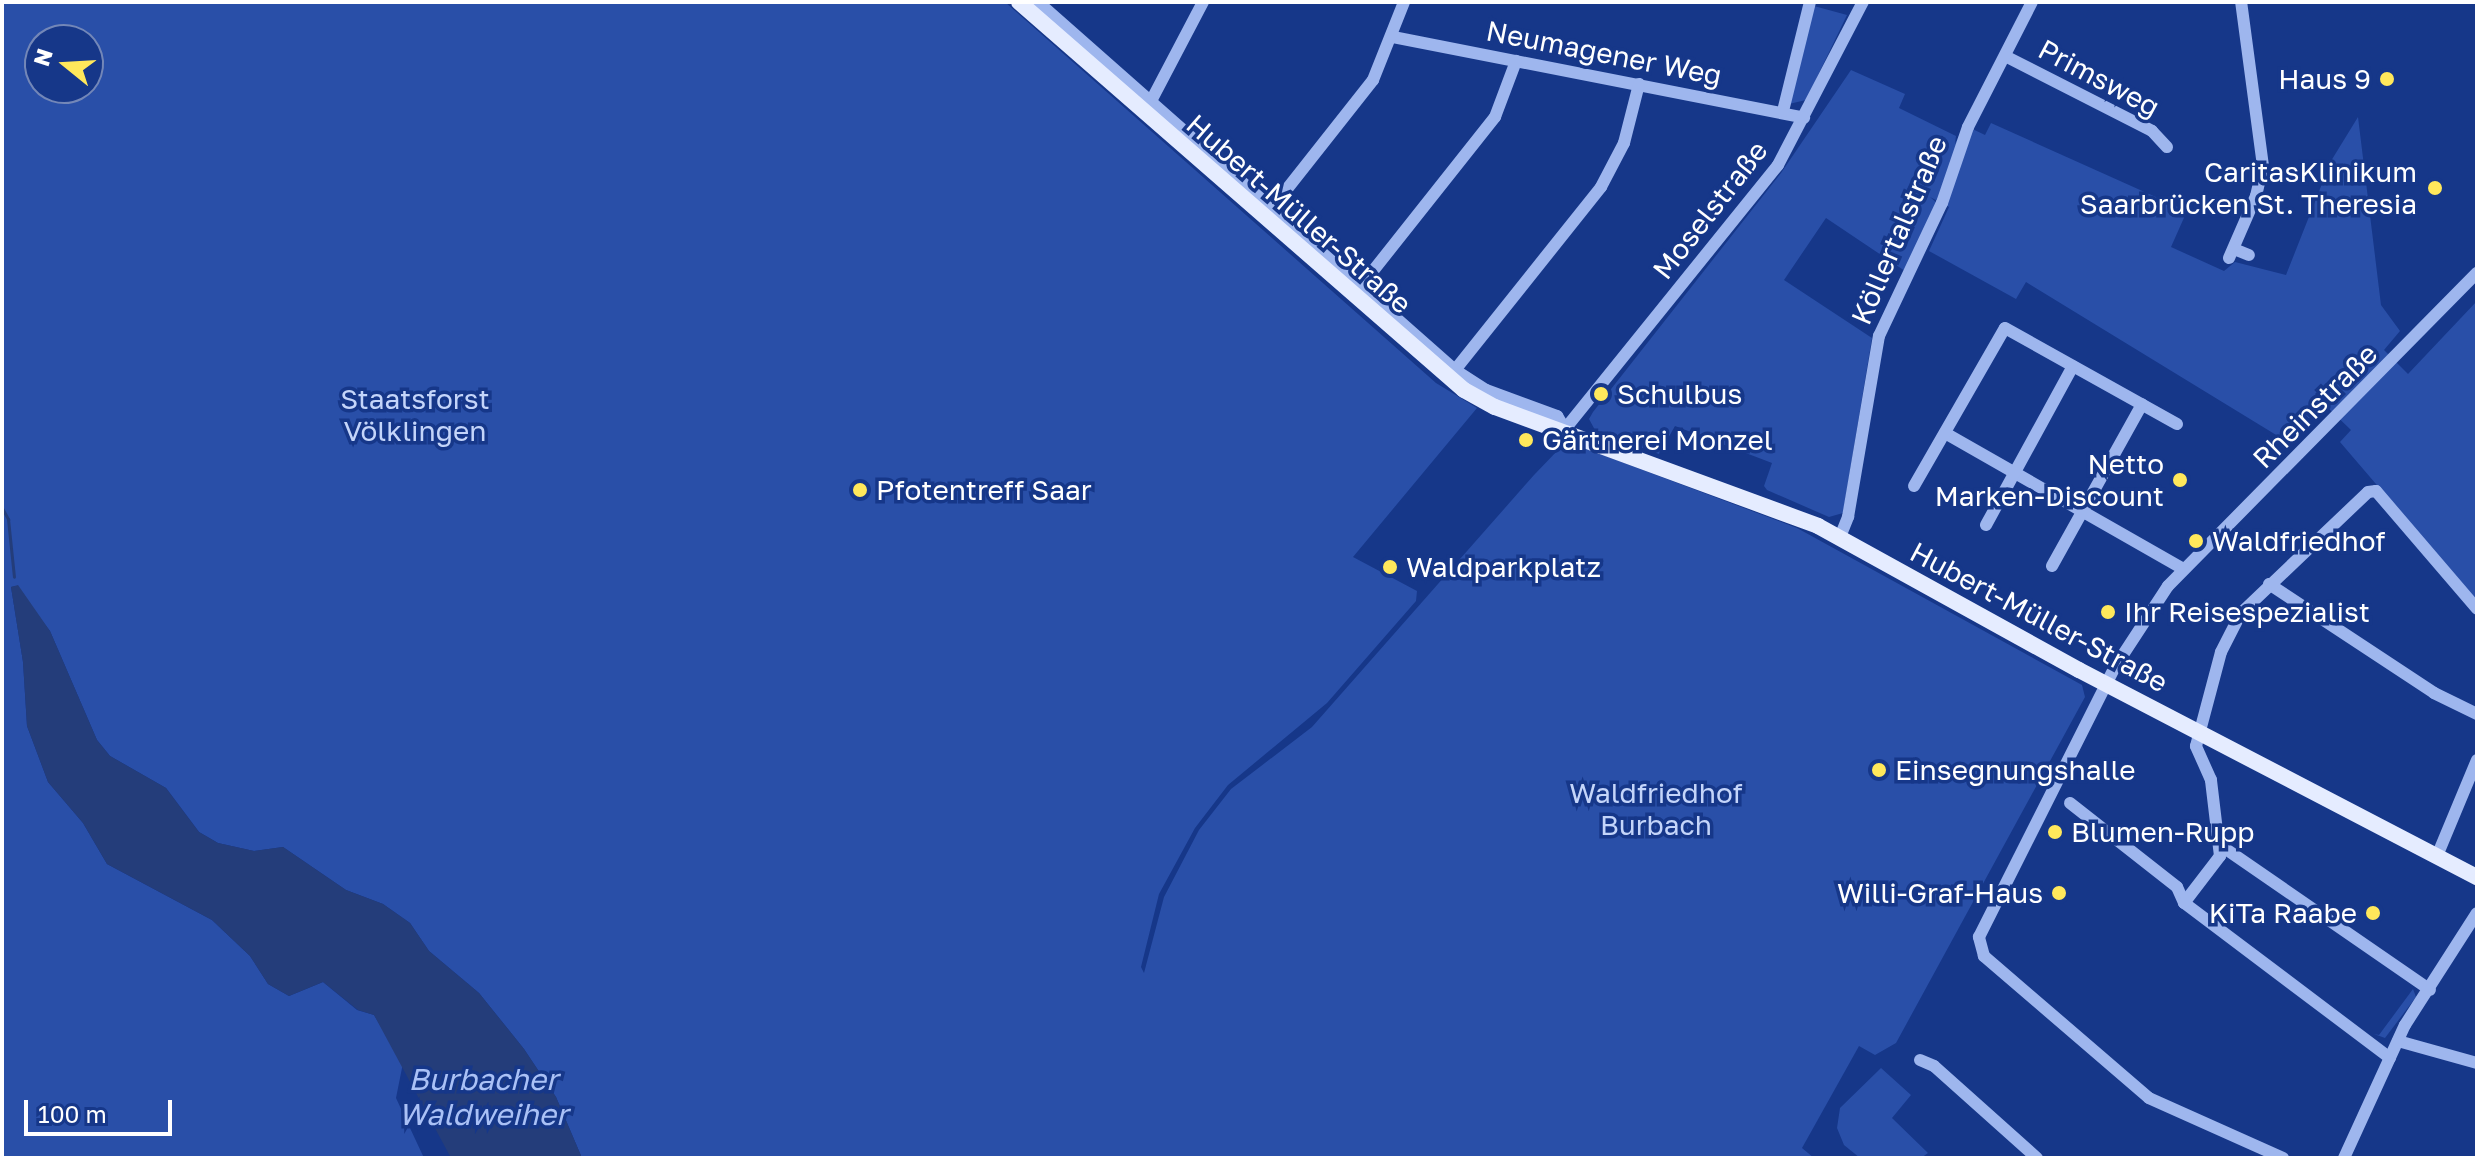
<!DOCTYPE html>
<html>
<head>
<meta charset="utf-8">
<style>
  body { margin:0 }
  #map { position:relative; width:2479px; height:1160px; overflow:hidden; background:#163789; font-family:"Golos Text",sans-serif }
  div>[style] { position:absolute }
  [style*='--x'] { left:calc(var(--x)*1px); top:calc(var(--y)*1px); width:calc(var(--w)*1px); rotate:calc(var(--a)*1deg) }
  .green>* { inset:0; background:#294fa8 }
  .water>* { inset:0; background:#243d7a }
  .stream>* { height:3px; margin:-1.5px; padding:0 1.5px; transform-origin:1.5px; border-radius:1.5px; background:#243d7a }
  .minor>* { height:12px; margin:-6px; padding:0 6px; transform-origin:6px; border-radius:6px; background:#9eb6ee }
  .major>* { height:16px; margin:-8px; padding:0 8px; transform-origin:8px; border-radius:8px; background:#e5ecff }
  .dots>* { width:22px; height:22px; translate:-50% -50%; box-sizing:border-box; border:4px solid #163789; border-radius:50% }
  span { translate:-50% -50%; white-space:nowrap; text-align:center; line-height:1.15; -webkit-text-stroke:7px #163789; paint-order:stroke }
  .street-label { font-size:28px; color:#fff }
  .poi-label { font-size:28px; color:#fff }
  .right { translate:-100% -50%; text-align:right }
  .left { translate:0 -50%; text-align:left }
  .park-label { font-size:28px; color:#c4d5fa }
  .water-label { font-size:30px; color:#aac1f6; font-style:italic }
  .frame { position:absolute; inset:0; border:4px solid #fff; pointer-events:none }
  .north { position:absolute; left:24px; top:24px; width:80px; height:80px; box-sizing:border-box; background:#163789; border:2px solid #7387b8; border-radius:50%; rotate:288deg; font-size:22px; font-weight:700; line-height:32px; text-align:center; color:#fff }
  .north::after { content:''; display:block; margin:auto; width:28px; height:36px; background:#ffe85b; clip-path:polygon(50% 0,100% 100%,50% 72%,0 100%) }
  .scale { position:absolute; left:24px; top:1100px; width:148px; height:36px; box-sizing:border-box; border:4px solid #fff; border-top:0; padding-left:10px; font-size:24px; line-height:28px; white-space:nowrap; color:#fff; -webkit-text-stroke:6px #163789; paint-order:stroke }
</style>
</head>
<body>
<div id="map">
  <div class="green">
    <div style="clip-path:polygon(evenodd,2px 2px,1005px 2px,1436px 383px,1477px 408px,1353px 557px,1417px 591px,1416px 601px,1327px 703px,1228px 785px,1195px 828px,1159px 894px,1141px 967px,1144px 973px,1164px 897px,1199px 830px,1231px 789px,1312px 727px,1534px 475px,1559px 449px,1571px 443px,1797px 528px,2082px 685px,2085px 697px,1896px 1043px,1875px 1055px,1859px 1046px,1802px 1148px,1814px 1158px,582px 1158px,556px 1097px,524px 1049px,479px 993px,429px 951px,410px 923px,383px 904px,346px 890px,283px 847px,254px 851px,218px 843px,199px 832px,166px 788px,110px 756px,97px 740px,50px 631px,15px 586px,11px 587px,23px 662px,27px 726px,48px 782px,83px 823px,107px 864px,212px 920px,250px 956px,268px 984px,289px 996px,323px 982px,357px 1010px,374px 1015px,403px 1063px,396px 1098px,424px 1158px,2px 1158px,2px 2px,40px 40px,88px 40px,88px 88px,40px 88px,40px 40px)"></div>
    <div style="clip-path:polygon(1814px 6px,1847px 15px,1806px 100px,1789px 104px)"></div>
    <div style="clip-path:polygon(1851px 70px,1905px 94px,1899px 108px,1956px 136px,1955px 144px,1964px 125px,1985px 135px,1991px 123px,2187px 211px,2171px 247px,2224px 271px,2235px 262px,2286px 275px,2331px 161px,2358px 117px,2381px 305px,2400px 331px,2384px 350px,2408px 374px,2477px 301px,2477px 602px,2340px 442px,2351px 430px,2324px 404px,2286px 441px,2026px 282px,2016px 299px,1929px 251px,1949px 207px,1930px 197px,1937px 203px,1905px 271px,1826px 218px,1784px 280px,1872px 338px,1843px 513px,1829px 517px,1767px 490px,1764px 486px,1772px 463px,1675px 426px,1659px 454px,1595px 430px,1589px 419px,1593px 412px,1781px 173px)"></div>
    <div style="clip-path:polygon(2413px 989px,2416px 997px,2385px 1038px,2374px 1034px,2379px 1035px)"></div>
    <div style="clip-path:polygon(1881px 1068px,1911px 1095px,1892px 1118px,1928px 1153px,1921px 1158px,1860px 1158px,1844px 1145px,1837px 1128px,1840px 1108px)"></div>
  </div>
  <div class="water">
    <div style="clip-path:polygon(18px 585px,50px 631px,97px 740px,110px 756px,166px 788px,199px 832px,218px 843px,254px 851px,283px 847px,346px 890px,383px 904px,410px 923px,429px 951px,479px 993px,524px 1049px,556px 1097px,582px 1158px,451px 1158px,374px 1015px,358px 1010px,323px 982px,289px 996px,268px 984px,250px 956px,212px 920px,107px 864px,83px 823px,48px 782px,27px 726px,23px 662px,11px 587px)"></div>
  </div>
  <div class="stream">
    <div style="--x:2;--y:508;--w:13;--a:61"></div>
    <div style="--x:8;--y:519;--w:58;--a:84.1"></div>
  </div>
  <div class="minor">
    <div style="--x:1038;--y:2;--w:556;--a:41.43"></div>
    <div style="--x:1455;--y:370;--w:37;--a:33"></div>
    <div style="--x:1486;--y:390;--w:76;--a:20.1"></div>
    <div style="--x:1557;--y:416;--w:15;--a:58"></div>
    <div style="--x:1565;--y:429;--w:339;--a:-51.1"></div>
    <div style="--x:1778;--y:165;--w:184;--a:-62.5"></div>
    <div style="--x:1393;--y:37;--w:419;--a:11.1"></div>
    <div style="--x:2005;--y:56;--w:165;--a:27"></div>
    <div style="--x:2152;--y:131;--w:22;--a:47"></div>
    <div style="--x:1150;--y:103;--w:114;--a:-62.3"></div>
    <div style="--x:1783;--y:111;--w:112;--a:-76.1"></div>
    <div style="--x:1272;--y:208;--w:163;--a:-51.7"></div>
    <div style="--x:1373;--y:80;--w:84;--a:-68.3"></div>
    <div style="--x:2234;--y:249;--w:16;--a:22"></div>
    <div style="--x:2229;--y:258;--w:68;--a:-66.5"></div>
    <div style="--x:2256;--y:196;--w:31;--a:-77"></div>
    <div style="--x:2263;--y:166;--w:165;--a:-97.6"></div>
    <div style="--x:1361;--y:286;--w:216;--a:-51.6"></div>
    <div style="--x:1495;--y:117;--w:60;--a:-69.4"></div>
    <div style="--x:1455;--y:370;--w:234;--a:-51.4"></div>
    <div style="--x:1601;--y:187;--w:50;--a:-62.4"></div>
    <div style="--x:1624;--y:143;--w:61;--a:-75.7"></div>
    <div style="--x:1945;--y:433;--w:274;--a:29.7"></div>
    <div style="--x:1914;--y:486;--w:182;--a:-60.1"></div>
    <div style="--x:2005;--y:328;--w:197;--a:29.2"></div>
    <div style="--x:1986;--y:525;--w:181;--a:-61.3"></div>
    <div style="--x:1840;--y:537;--w:22;--a:-68"></div>
    <div style="--x:1848;--y:517;--w:184;--a:-80.3"></div>
    <div style="--x:1879;--y:336;--w:147;--a:-64.7"></div>
    <div style="--x:1942;--y:203;--w:80;--a:-71.1"></div>
    <div style="--x:1968;--y:127;--w:140;--a:-62.9"></div>
    <div style="--x:2052;--y:566;--w:185;--a:-60.9"></div>
    <div style="--x:2269;--y:584;--w:198;--a:33.4"></div>
    <div style="--x:2434;--y:693;--w:48;--a:26"></div>
    <div style="--x:2070;--y:803;--w:136;--a:38.1"></div>
    <div style="--x:2177;--y:887;--w:17;--a:66"></div>
    <div style="--x:2220;--y:845;--w:255;--a:34.6"></div>
    <div style="--x:2437;--y:856;--w:104;--a:-67.4"></div>
    <div style="--x:2398;--y:1041;--w:82;--a:15.6"></div>
    <div style="--x:2390;--y:1058;--w:258;--a:-143"></div>
    <div style="--x:2184;--y:903;--w:59;--a:-52.5"></div>
    <div style="--x:2220;--y:856;--w:77;--a:-96.8"></div>
    <div style="--x:2211;--y:780;--w:37;--a:-114"></div>
    <div style="--x:2196;--y:746;--w:97;--a:-75.1"></div>
    <div style="--x:2221;--y:652;--w:44;--a:-62.9"></div>
    <div style="--x:2241;--y:613;--w:175;--a:-43.6"></div>
    <div style="--x:2368;--y:492;--w:8;--a:-7"></div>
    <div style="--x:2376;--y:491;--w:155;--a:49.4"></div>
    <div style="--x:1920;--y:1060;--w:15;--a:23"></div>
    <div style="--x:1934;--y:1066;--w:138;--a:41.8"></div>
    <div style="--x:2283;--y:1158;--w:147;--a:-155.9"></div>
    <div style="--x:2149;--y:1098;--w:218;--a:-139.3"></div>
    <div style="--x:1984;--y:956;--w:20;--a:-105"></div>
    <div style="--x:1979;--y:937;--w:302;--a:-63.3"></div>
    <div style="--x:2115;--y:667;--w:97;--a:-56.8"></div>
    <div style="--x:2168;--y:586;--w:440;--a:-45.4"></div>
    <div style="--x:2344;--y:1158;--w:146;--a:-65.4"></div>
    <div style="--x:2405;--y:1025;--w:133;--a:-57.3"></div>
  </div>
  <div class="major">
    <div style="--x:1019;--y:2;--w:590;--a:41.09"></div>
    <div style="--x:1464;--y:390;--w:35;--a:29"></div>
    <div style="--x:1495;--y:407;--w:344;--a:20.2"></div>
    <div style="--x:1818;--y:526;--w:298;--a:28.9"></div>
    <div style="--x:2079;--y:670;--w:449;--a:27.5"></div>
  </div>
  <div class="dots">
    <div style="left:2387px;top:79px;background:#ffe85b"></div>
    <div style="left:2435px;top:188px;background:#ffe85b"></div>
    <div style="left:1601px;top:394px;background:#ffe85b"></div>
    <div style="left:1526px;top:440px;background:#ffe85b"></div>
    <div style="left:2180px;top:480px;background:#ffe85b"></div>
    <div style="left:860px;top:490px;background:#ffe85b"></div>
    <div style="left:2196px;top:541px;background:#ffe85b"></div>
    <div style="left:1390px;top:567px;background:#ffe85b"></div>
    <div style="left:2108px;top:612px;background:#ffe85b"></div>
    <div style="left:1879px;top:770px;background:#ffe85b"></div>
    <div style="left:2055px;top:832px;background:#ffe85b"></div>
    <div style="left:2059px;top:893px;background:#ffe85b"></div>
    <div style="left:2373px;top:913px;background:#ffe85b"></div>
  </div>
  <div class="street-label">
    <span style="left:1604px;top:53px;rotate:11deg">Neumagener Weg</span>
    <span style="left:2099px;top:78px;rotate:28deg">Primsweg</span>
    <span style="left:1710px;top:210px;rotate:-52deg">Moselstraße</span>
    <span style="left:1299px;top:214px;rotate:41deg">Hubert-Müller-Straße</span>
    <span style="left:1899px;top:230px;rotate:-67deg">Köllertalstraße</span>
    <span style="left:2315px;top:406px;rotate:-45deg">Rheinstraße</span>
    <span style="left:2039px;top:617px;rotate:28deg">Hubert-Müller-Straße</span>
  </div>
  <div class="poi-label">
    <span class="right" style="left:2371px;top:79px">Haus 9</span>
    <span class="right" style="left:2417px;top:188px">CaritasKlinikum<br>Saarbrücken St. Theresia</span>
    <span class="left" style="left:1617px;top:394px">Schulbus</span>
    <span class="left" style="left:1542px;top:440px">Gärtnerei Monzel</span>
    <span class="right" style="left:2164px;top:480px">Netto<br>Marken-Discount</span>
    <span class="left" style="left:876px;top:490px">Pfotentreff Saar</span>
    <span class="left" style="left:2212px;top:541px">Waldfriedhof</span>
    <span class="left" style="left:1406px;top:567px">Waldparkplatz</span>
    <span class="left" style="left:2124px;top:612px">Ihr Reisespezialist</span>
    <span class="left" style="left:1895px;top:770px">Einsegnungshalle</span>
    <span class="left" style="left:2071px;top:832px">Blumen-Rupp</span>
    <span class="right" style="left:2043px;top:893px">Willi-Graf-Haus</span>
    <span class="right" style="left:2357px;top:913px">KiTa Raabe</span>
  </div>
  <div class="park-label">
    <span style="left:415px;top:415px">Staatsforst<br>Völklingen</span>
    <span style="left:1656px;top:809px">Waldfriedhof<br>Burbach</span>
  </div>
  <div class="water-label">
    <span style="left:483px;top:1096px">Burbacher<br>Waldweiher</span>
  </div>
  <div class="frame"></div>
  <div class="north">N</div>
  <div class="scale">100 m</div>
</div>
</body>
</html>
